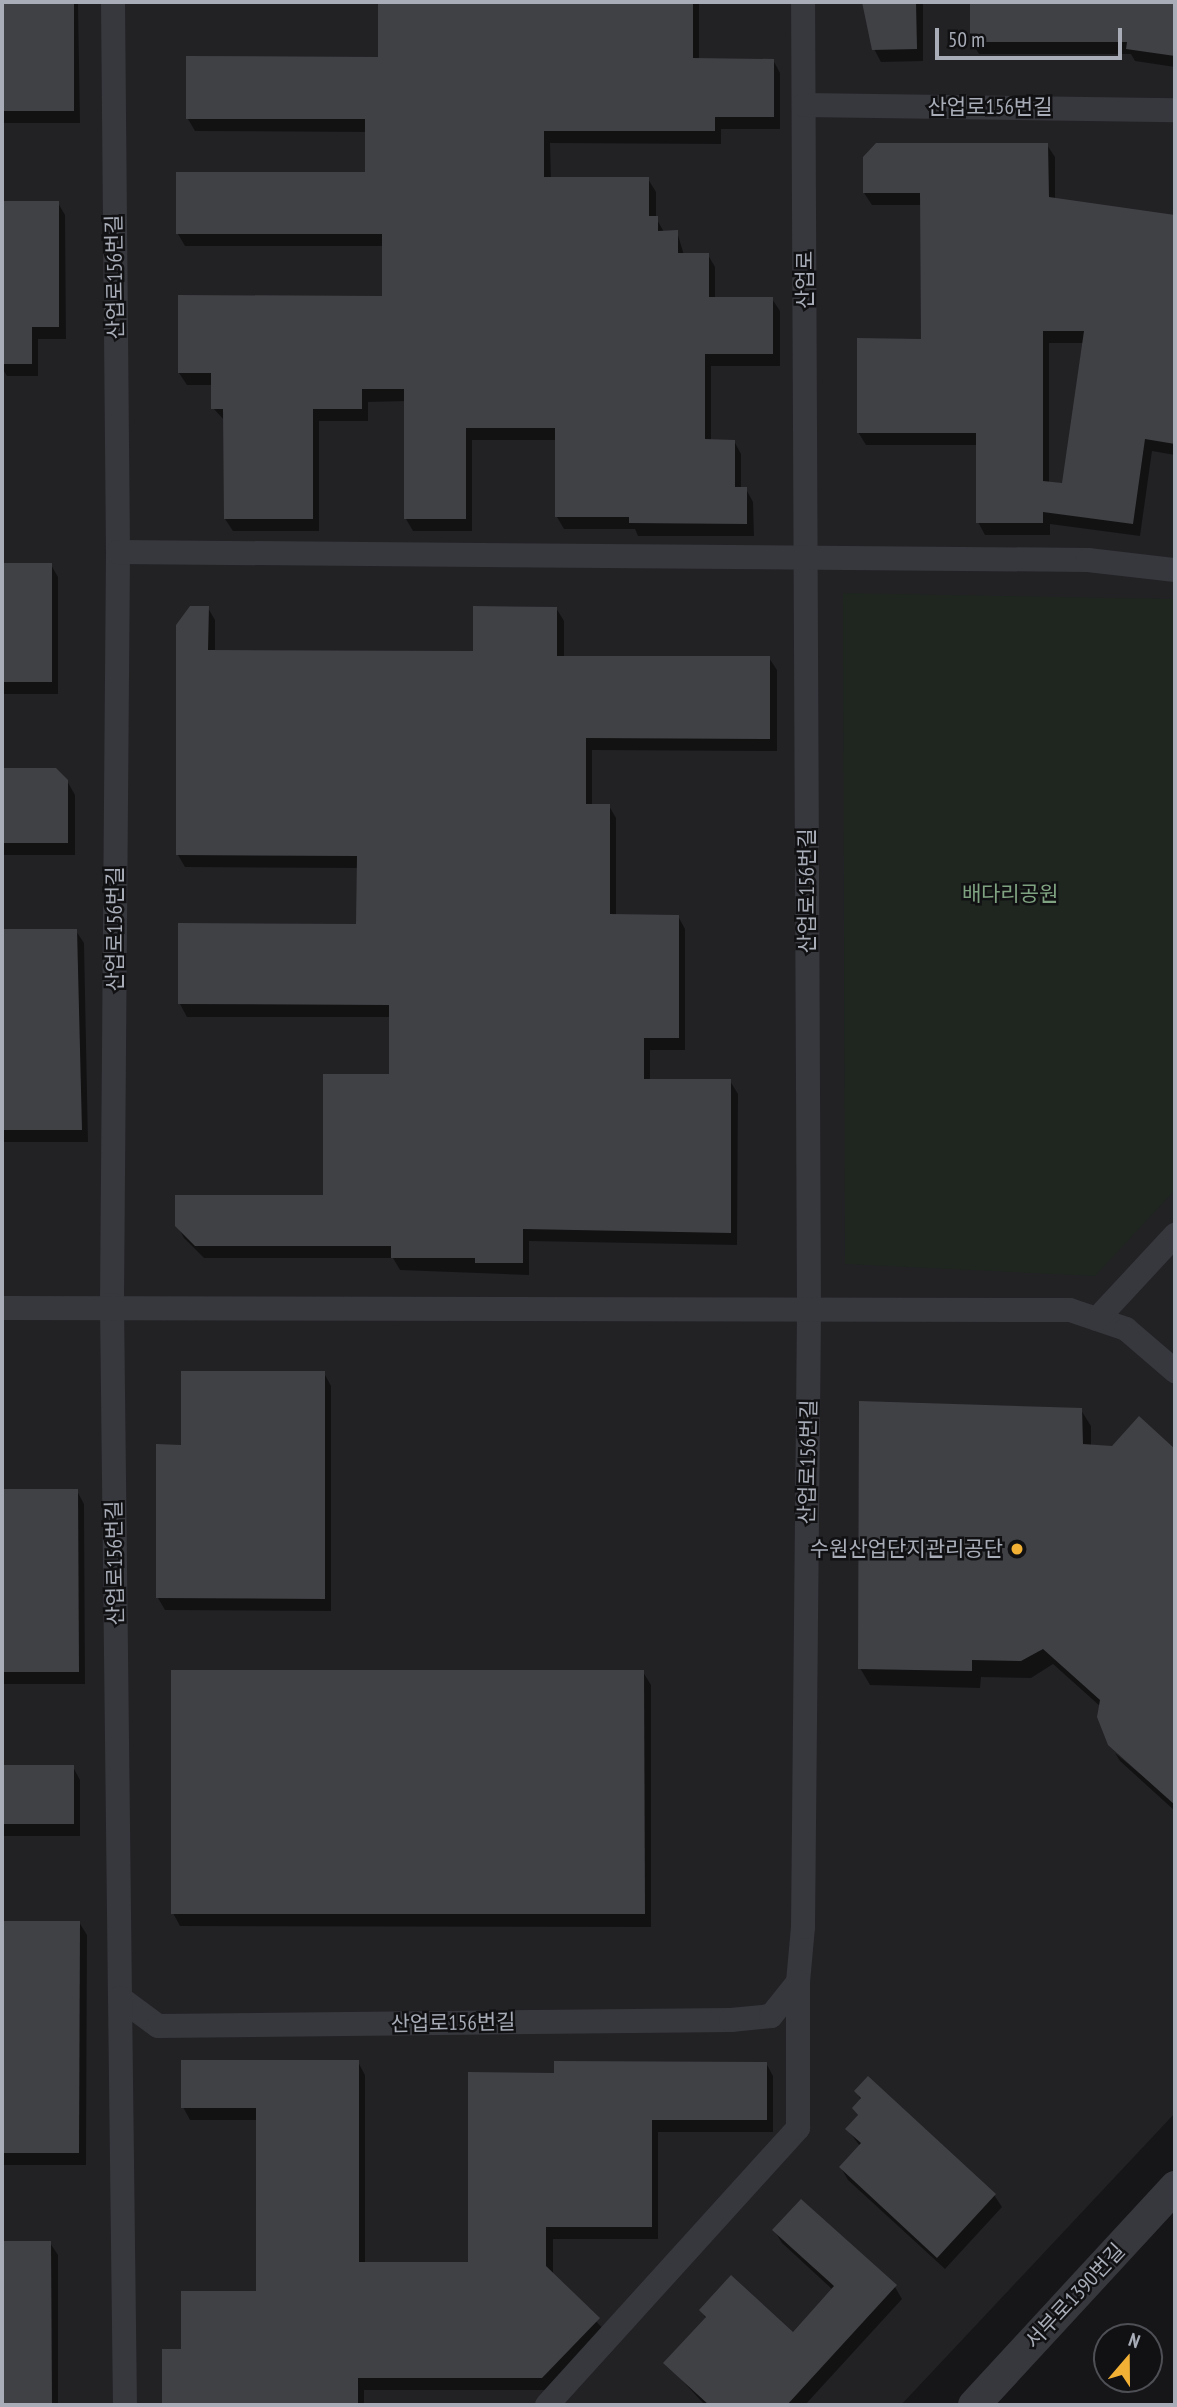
<!DOCTYPE html>
<html>
<head>
<meta charset="utf-8">
<style>
  body { margin:0 }
  #map { position:relative; width:1177px; height:2407px; overflow:hidden; background:#161618; font-family:"PT Sans Narrow","Noto Sans KR",sans-serif }
  div>[style] { position:absolute }
  [style*='--x'] { left:calc(var(--x)*1px); top:calc(var(--y)*1px); width:calc(var(--w)*1px); rotate:calc(var(--a)*1deg) }
  .built>* { inset:0; background:#222225 }
  .green>* { inset:0; background:#1e261f }
  .shadow>* { inset:0; background:#0007 }
  .building>* { inset:0; background:#404145 }
  .minor>* { height:24px; margin:-12px; padding:0 12px; transform-origin:12px; border-radius:12px; background:#37383d }
  .tertiary>* { height:32px; margin:-16px; padding:0 16px; transform-origin:16px; border-radius:16px; background:#37383d }
  .dots>* { width:19px; height:19px; translate:-50% -50%; box-sizing:border-box; border:4px solid #111113; border-radius:50% }
  span { translate:-50% -50%; white-space:nowrap; text-align:center; line-height:1.15; -webkit-text-stroke:5px #111113; paint-order:stroke }
  .street-label { font-size:21px; color:#a8adb8 }
  .park-label { font-size:21px; color:#7fa381 }
  .poi-label { font-size:21px; color:#a8adb8 }
  .right { translate:-100% -50%; text-align:right }
  .frame { position:absolute; inset:0; border:4px solid #a8adb8; pointer-events:none }
  .north { position:absolute; left:1093px; top:2323px; width:70px; height:70px; box-sizing:border-box; background:#111113; border:2px solid #4d4f55; border-radius:50%; rotate:20deg; font-size:19px; font-weight:700; line-height:28px; text-align:center; color:#a8adb8 }
  .north::after { content:''; display:block; margin:auto; width:24px; height:32px; background:#f2b134; clip-path:polygon(50% 0,100% 100%,50% 72%,0 100%) }
  .scale { position:absolute; left:935px; top:28px; width:187px; height:32px; box-sizing:border-box; border:4px solid #a8adb8; border-top:0; padding-left:9px; font-size:21px; line-height:24px; white-space:nowrap; color:#a8adb8; -webkit-text-stroke:5px #111113; paint-order:stroke }
</style>
</head>
<body>
<div id="map">
  <div class="built">
    <div style="clip-path:polygon(2px 2px,1175px 2px,1175px 2113px,901px 2405px,2px 2405px)"></div>
  </div>
  <div class="green">
    <div style="clip-path:polygon(843px 593px,1175px 599px,1175px 1190px,1095px 1276px,845px 1264px)"></div>
  </div>
  <div class="shadow">
    <div style="clip-path:polygon(2px 2px,78px 2px,80px 123px,2px 123px)"></div>
    <div style="clip-path:polygon(380px 2px,699px 2px,699px 60px,773px 60px,780px 73px,780px 129px,721px 129px,721px 144px,550px 143px,551px 179px,648px 179px,656px 192px,656px 218px,664px 232px,677px 232px,684px 255px,708px 255px,715px 267px,715px 298px,772px 299px,780px 311px,780px 366px,711px 366px,711px 441px,734px 441px,741px 454px,741px 489px,746px 489px,753px 502px,754px 536px,638px 536px,635px 529px,564px 529px,557px 517px,557px 440px,472px 440px,472px 531px,413px 531px,406px 519px,406px 401px,368px 402px,368px 421px,319px 421px,319px 531px,233px 531px,225px 519px,225px 421px,213px 408px,213px 385px,187px 385px,179px 373px,384px 297px,384px 246px,185px 246px,178px 234px,367px 174px,367px 132px,195px 131px,188px 119px,380px 58px)"></div>
    <div style="clip-path:polygon(864px 2px,923px 2px,923px 61px,881px 62px,874px 49px)"></div>
    <div style="clip-path:polygon(971px 2px,1175px 2px,1175px 67px,1135px 61px,1131px 54px,979px 54px,971px 41px)"></div>
    <div style="clip-path:polygon(evenodd,1047px 145px,1055px 157px,1055px 200px,1175px 217px,1175px 455px,1152px 451px,1140px 536px,1050px 524px,1050px 535px,985px 535px,978px 522px,978px 445px,866px 445px,858px 432px,922px 340px,922px 205px,872px 205px,864px 193px,1047px 145px,1049px 343px,1084px 343px,1063px 485px,1049px 484px,1049px 343px)"></div>
    <div style="clip-path:polygon(2px 203px,58px 203px,65px 215px,66px 339px,38px 339px,38px 376px,7px 376px,2px 368px)"></div>
    <div style="clip-path:polygon(2px 564px,51px 565px,58px 577px,58px 694px,2px 694px)"></div>
    <div style="clip-path:polygon(208px 608px,215px 620px,215px 652px,475px 653px,556px 608px,564px 621px,564px 658px,769px 658px,777px 670px,777px 751px,592px 750px,592px 806px,609px 806px,616px 818px,616px 916px,678px 916px,685px 929px,685px 1050px,650px 1050px,650px 1081px,730px 1081px,738px 1094px,737px 1245px,529px 1241px,529px 1275px,400px 1270px,393px 1258px,204px 1258px,184px 1238px,177px 1225px,325px 1197px,391px 1076px,391px 1017px,187px 1017px,180px 1004px,358px 926px,358px 868px,185px 867px,178px 855px)"></div>
    <div style="clip-path:polygon(2px 770px,56px 770px,67px 781px,75px 795px,75px 855px,2px 855px)"></div>
    <div style="clip-path:polygon(2px 931px,76px 931px,84px 943px,88px 1142px,2px 1142px)"></div>
    <div style="clip-path:polygon(324px 1373px,331px 1386px,331px 1611px,165px 1610px,158px 1598px,183px 1446px)"></div>
    <div style="clip-path:polygon(1081px 1410px,1091px 1426px,1091px 1447px,1113px 1448px,1139px 1418px,1175px 1452px,1175px 1811px,1120px 1761px,1115px 1753px,1174px 1802px,1101px 1707px,1053px 1664px,1031px 1678px,981px 1677px,980px 1688px,870px 1685px,860px 1668px)"></div>
    <div style="clip-path:polygon(2px 1491px,77px 1491px,84px 1504px,85px 1684px,2px 1684px)"></div>
    <div style="clip-path:polygon(643px 1672px,651px 1685px,651px 1927px,180px 1926px,173px 1913px)"></div>
    <div style="clip-path:polygon(2px 1767px,73px 1767px,80px 1780px,80px 1836px,2px 1836px)"></div>
    <div style="clip-path:polygon(2px 1922px,79px 1922px,87px 1935px,86px 2165px,2px 2165px)"></div>
    <div style="clip-path:polygon(358px 2062px,365px 2075px,365px 2264px,469px 2264px,556px 2074px,766px 2063px,773px 2076px,773px 2132px,658px 2132px,658px 2239px,553px 2239px,553px 2275px,606px 2332px,550px 2390px,364px 2390px,364px 2405px,166px 2405px,183px 2351px,258px 2293px,258px 2120px,190px 2120px,183px 2107px)"></div>
    <div style="clip-path:polygon(856px 2091px,994px 2195px,1002px 2207px,945px 2269px,848px 2180px,841px 2168px,860px 2146px,847px 2129px,859px 2117px,854px 2109px,861px 2100px)"></div>
    <div style="clip-path:polygon(774px 2230px,895px 2287px,902px 2299px,805px 2405px,705px 2405px,666px 2363px,706px 2319px,701px 2310px,793px 2334px,833px 2290px,782px 2243px)"></div>
    <div style="clip-path:polygon(2px 2242px,50px 2243px,58px 2255px,58px 2405px,2px 2405px)"></div>
  </div>
  <div class="building">
    <div style="clip-path:polygon(2px 2px,74px 2px,74px 111px,2px 111px)"></div>
    <div style="clip-path:polygon(378px 2px,693px 2px,693px 58px,774px 59px,774px 117px,715px 117px,715px 131px,544px 131px,544px 177px,649px 177px,649px 216px,658px 216px,658px 231px,678px 230px,678px 253px,709px 253px,709px 297px,773px 297px,773px 354px,705px 354px,705px 439px,735px 440px,735px 487px,747px 487px,747px 524px,629px 523px,629px 517px,555px 517px,555px 428px,466px 428px,466px 519px,404px 519px,404px 389px,362px 389px,362px 409px,313px 409px,313px 519px,224px 519px,223px 409px,211px 409px,211px 373px,178px 373px,178px 295px,382px 296px,382px 234px,176px 234px,176px 172px,365px 172px,365px 119px,186px 119px,186px 56px,378px 57px)"></div>
    <div style="clip-path:polygon(862px 2px,916px 2px,917px 49px,872px 50px)"></div>
    <div style="clip-path:polygon(970px 2px,1175px 2px,1175px 56px,1126px 49px,1127px 42px,970px 42px)"></div>
    <div style="clip-path:polygon(evenodd,876px 143px,1048px 143px,1049px 197px,1175px 215px,1175px 444px,1145px 439px,1133px 524px,1043px 512px,1043px 523px,976px 523px,976px 433px,857px 433px,857px 338px,921px 339px,920px 193px,863px 193px,863px 157px,876px 143px,1043px 331px,1084px 331px,1062px 483px,1043px 481px,1043px 331px)"></div>
    <div style="clip-path:polygon(2px 201px,59px 201px,59px 327px,32px 327px,32px 364px,2px 364px)"></div>
    <div style="clip-path:polygon(2px 563px,52px 563px,52px 682px,2px 682px)"></div>
    <div style="clip-path:polygon(190px 606px,209px 606px,208px 650px,473px 651px,473px 606px,557px 607px,557px 656px,770px 656px,770px 739px,586px 738px,586px 804px,610px 804px,610px 914px,679px 915px,679px 1038px,644px 1038px,644px 1079px,731px 1079px,731px 1233px,523px 1229px,523px 1263px,475px 1263px,475px 1258px,391px 1258px,391px 1246px,195px 1246px,175px 1226px,175px 1195px,323px 1195px,323px 1074px,389px 1074px,389px 1005px,178px 1004px,178px 923px,356px 924px,357px 856px,176px 855px,176px 625px)"></div>
    <div style="clip-path:polygon(2px 768px,56px 768px,68px 780px,68px 843px,2px 843px)"></div>
    <div style="clip-path:polygon(2px 929px,77px 929px,82px 1130px,2px 1130px)"></div>
    <div style="clip-path:polygon(181px 1371px,325px 1371px,325px 1599px,156px 1598px,156px 1444px,181px 1445px)"></div>
    <div style="clip-path:polygon(859px 1401px,1082px 1408px,1083px 1444px,1112px 1446px,1139px 1416px,1175px 1449px,1175px 1805px,1108px 1745px,1097px 1717px,1100px 1700px,1043px 1649px,1021px 1661px,972px 1660px,972px 1671px,858px 1669px)"></div>
    <div style="clip-path:polygon(2px 1489px,78px 1489px,79px 1672px,2px 1672px)"></div>
    <div style="clip-path:polygon(171px 1670px,644px 1670px,645px 1914px,171px 1914px)"></div>
    <div style="clip-path:polygon(2px 1765px,74px 1765px,74px 1824px,2px 1824px)"></div>
    <div style="clip-path:polygon(2px 1921px,80px 1921px,79px 2153px,2px 2153px)"></div>
    <div style="clip-path:polygon(181px 2060px,359px 2060px,359px 2262px,468px 2262px,468px 2072px,554px 2073px,554px 2061px,767px 2062px,767px 2120px,652px 2120px,652px 2227px,546px 2227px,546px 2266px,600px 2318px,542px 2378px,358px 2378px,358px 2405px,162px 2403px,162px 2349px,181px 2349px,181px 2291px,256px 2291px,256px 2108px,181px 2108px)"></div>
    <div style="clip-path:polygon(868px 2076px,996px 2194px,937px 2258px,839px 2167px,861px 2143px,845px 2129px,858px 2115px,852px 2108px,861px 2098px,854px 2091px)"></div>
    <div style="clip-path:polygon(801px 2199px,897px 2285px,787px 2405px,709px 2405px,663px 2363px,706px 2317px,699px 2310px,731px 2275px,793px 2332px,834px 2286px,772px 2230px)"></div>
    <div style="clip-path:polygon(2px 2241px,51px 2241px,52px 2405px,2px 2405px)"></div>
  </div>
  <div class="minor">
    <div style="--x:113;--y:2;--w:550;--a:89.48"></div>
    <div style="--x:118;--y:552;--w:753;--a:90.46"></div>
    <div style="--x:112;--y:1305;--w:693;--a:89.34"></div>
    <div style="--x:120;--y:1998;--w:47;--a:36.4"></div>
    <div style="--x:158;--y:2026;--w:573;--a:-0.6"></div>
    <div style="--x:731;--y:2020;--w:40;--a:-5.7"></div>
    <div style="--x:771;--y:2016;--w:43;--a:-51.5"></div>
    <div style="--x:798;--y:1982;--w:55;--a:-84.8"></div>
    <div style="--x:803;--y:1927;--w:618;--a:-89.44"></div>
    <div style="--x:809;--y:1309;--w:1307;--a:-90.26"></div>
    <div style="--x:804;--y:105;--w:371;--a:0.8"></div>
    <div style="--x:118;--y:552;--w:970;--a:0.47"></div>
    <div style="--x:1088;--y:560;--w:88;--a:6.6"></div>
    <div style="--x:2;--y:1308;--w:1068;--a:0.11"></div>
    <div style="--x:1070;--y:1310;--w:59;--a:18.7"></div>
    <div style="--x:1126;--y:1329;--w:65;--a:40.6"></div>
    <div style="--x:1097;--y:1319;--w:115;--a:-47.1"></div>
    <div style="--x:120;--y:1998;--w:407;--a:89.3"></div>
    <div style="--x:547;--y:2405;--w:374;--a:-47.8"></div>
    <div style="--x:798;--y:2128;--w:146;--a:-90"></div>
  </div>
  <div class="tertiary">
    <div style="--x:974;--y:2405;--w:297;--a:-47.3"></div>
  </div>
  <div class="dots">
    <div style="left:1017px;top:1549px;background:#f2b134"></div>
  </div>
  <div class="street-label">
    <span style="left:990px;top:107px">산업로156번길</span>
    <span style="left:115px;top:277px;rotate:-91deg">산업로156번길</span>
    <span style="left:805px;top:280px;rotate:-90deg">산업로</span>
    <span style="left:807px;top:891px;rotate:-90deg">산업로156번길</span>
    <span style="left:115px;top:929px;rotate:-90deg">산업로156번길</span>
    <span style="left:808px;top:1462px;rotate:-89deg">산업로156번길</span>
    <span style="left:115px;top:1563px;rotate:-91deg">산업로156번길</span>
    <span style="left:453px;top:2023px;rotate:-1deg">산업로156번길</span>
    <span style="left:1075px;top:2296px;rotate:-47deg">서부로1390번길</span>
  </div>
  <div class="park-label">
    <span style="left:1010px;top:894px">배다리공원</span>
  </div>
  <div class="poi-label">
    <span class="right" style="left:1003px;top:1549px">수원산업단지관리공단</span>
  </div>
  <div class="frame"></div>
  <div class="north">N</div>
  <div class="scale">50 m</div>
</div>
</body>
</html>
